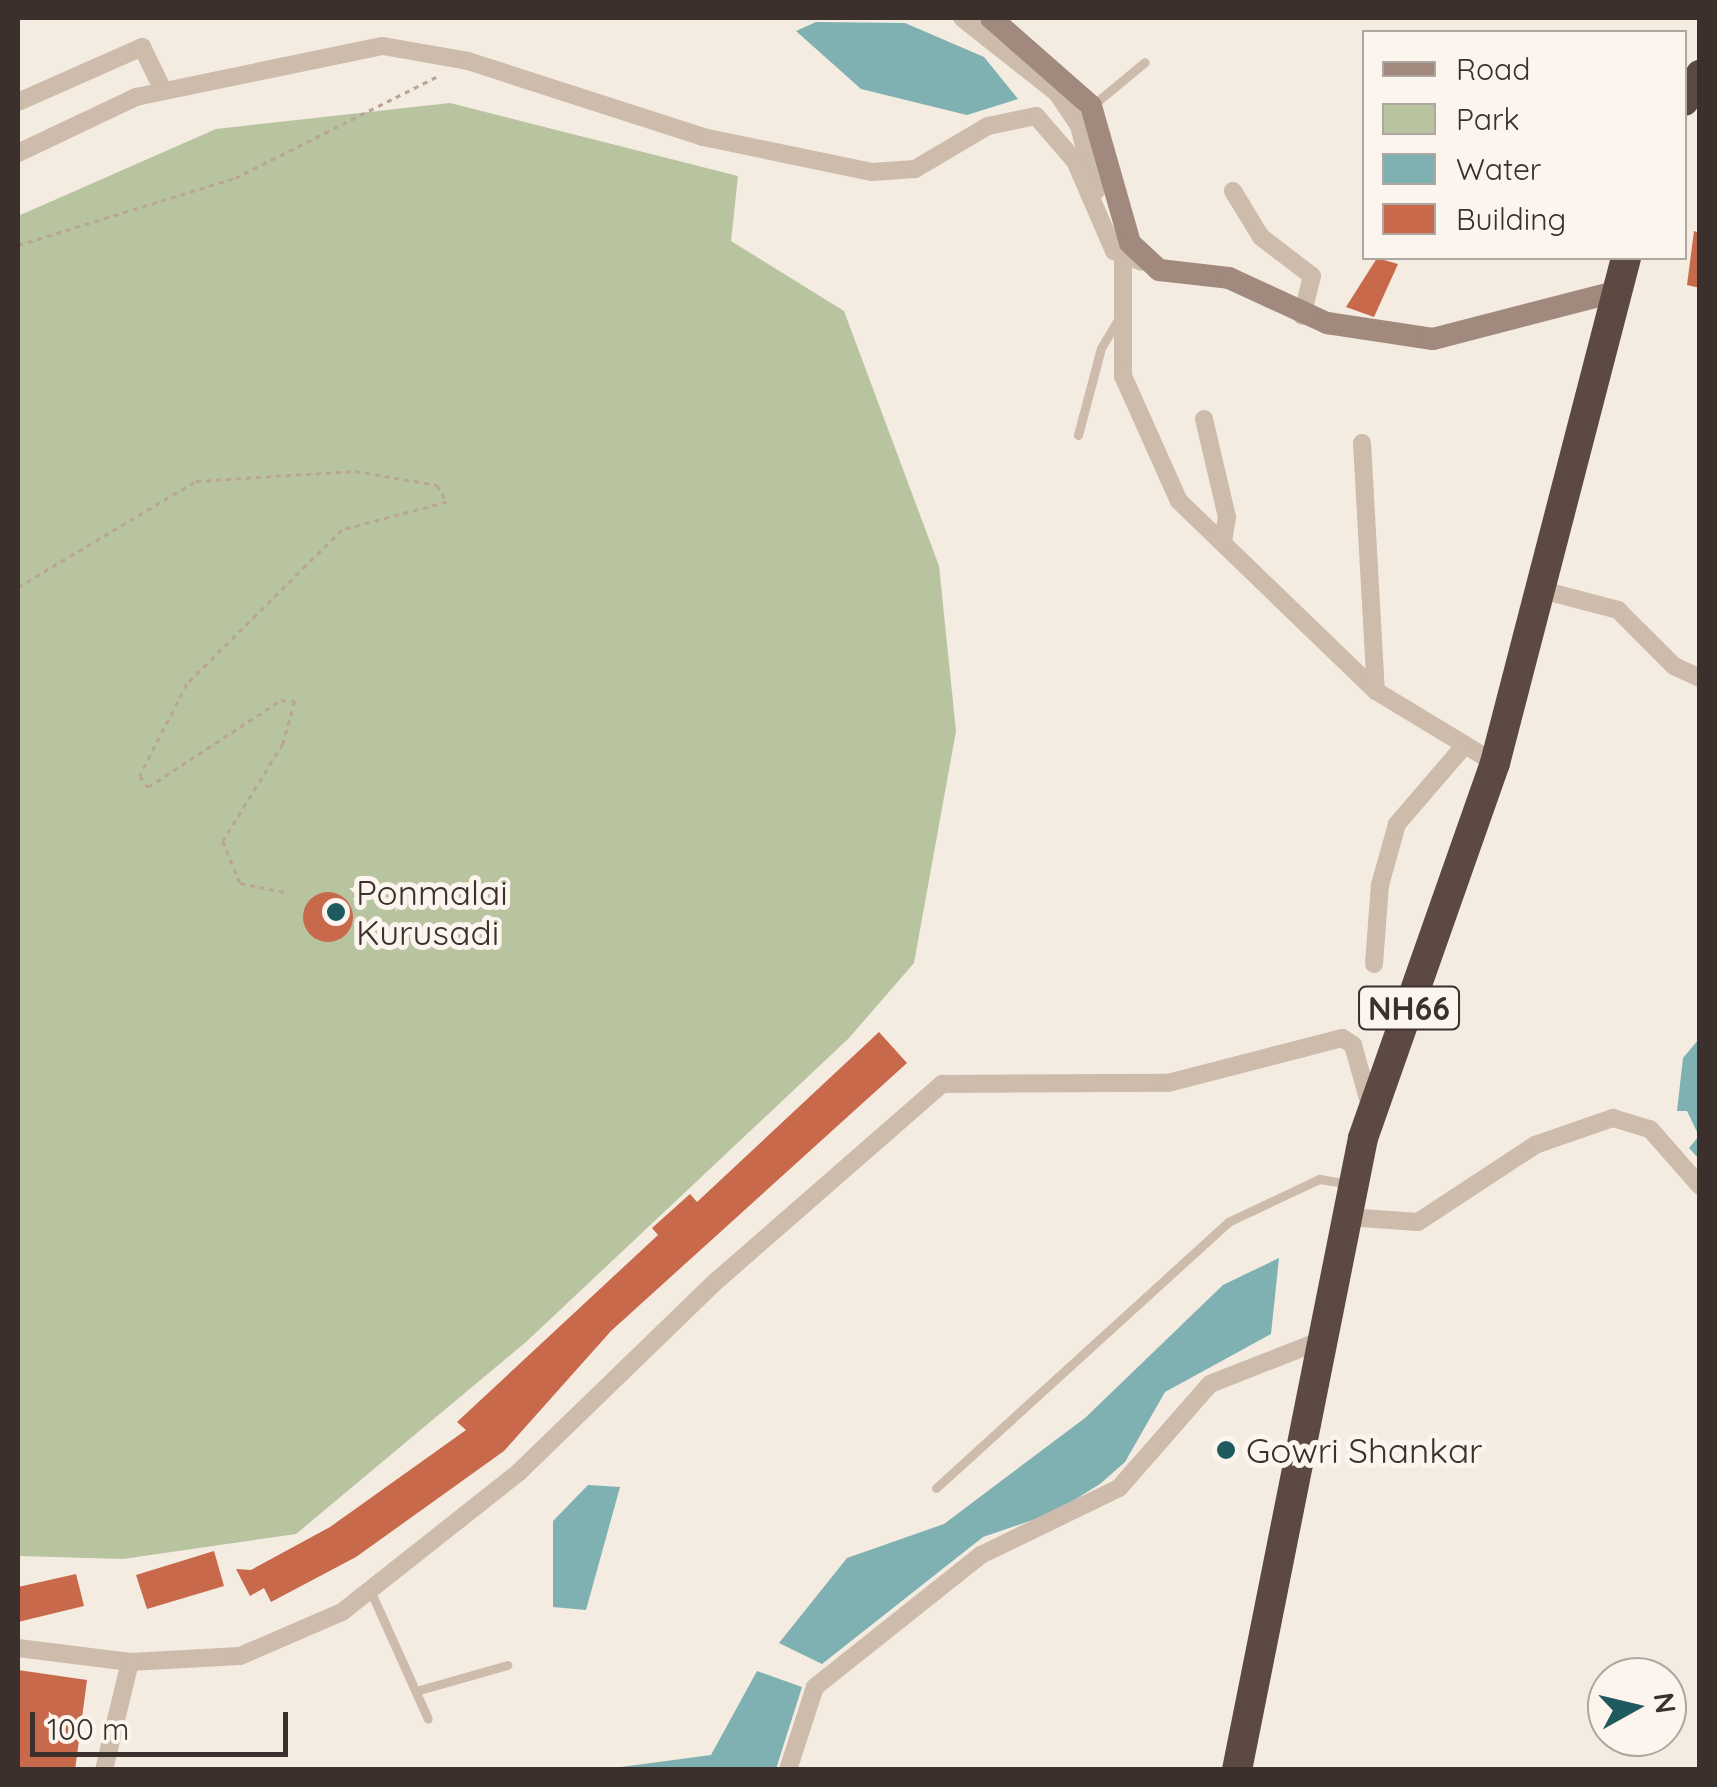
<!DOCTYPE html>
<html>
<head>
<meta charset="utf-8">
<style>
  body { margin:0 }
  #map { position:relative; width:1717px; height:1787px; overflow:hidden; background:#f4ebe1; font-family:Quicksand,sans-serif }
  div>[style] { position:absolute }
  [style*='--x'] { left:calc(var(--x)*1px); top:calc(var(--y)*1px); width:calc(var(--w)*1px); rotate:calc(var(--a)*1deg) }
  .green>* { inset:0; background:#b8c4a0 }
  .water>* { inset:0; background:#7fb0b2 }
  .building>* { inset:0; background:#c8694b }
  .round { border-radius:50% }
  .path>* { height:2.5px; margin-top:-1.25px; transform-origin:0; background:repeating-linear-gradient(90deg,#b9a596 0 5px,transparent 0 10px) }
  .lane>* { height:9px; margin:-4.5px; padding:0 4.5px; transform-origin:4.5px; border-radius:4.5px; background:#cdbbac }
  .street>* { height:18px; margin:-9px; padding:0 9px; transform-origin:9px; border-radius:9px; background:#cdbbac }
  .secondary>* { height:22px; margin:-11px; padding:0 11px; transform-origin:11px; border-radius:11px; background:#a18a7d }
  .highway>* { height:30px; margin:-15px; padding:0 15px; transform-origin:15px; border-radius:15px; background:#5c4a42 }
  .dots>* { width:28px; height:28px; translate:-50% -50%; box-sizing:border-box; border:5px solid #fbf5ee; border-radius:50% }
  span { translate:-50% -50%; white-space:nowrap; text-align:center; line-height:1.15; -webkit-text-stroke:10px #fbf5ee; paint-order:stroke }
  .shield-label span { padding:2px 8px; background:#fbf5ee; border:2px solid; border-radius:8px; -webkit-text-stroke-width:0 }
  .shield-label { font-size:32px; color:#3b302b; font-weight:700 }
  .poi-label { font-size:35px; color:#3b302b }
  .left { translate:0 -50%; text-align:left }
  .frame { position:absolute; inset:0; border:20px solid #3b302b; pointer-events:none }
  .legend { position:absolute; left:1362px; top:30px; width:325px; height:230px; box-sizing:border-box; background:#fbf5ee; border:2px solid #aea6a0; margin:0; padding:12px 18px; list-style:none; font-size:30px; color:#3b302b }
  .legend li { display:flex; align-items:center; gap:20px; height:50px }
  .legend b { width:50px; border:2px solid #aea6a0 }
  .north { position:absolute; left:1587px; top:1657px; width:100px; height:100px; box-sizing:border-box; background:#fbf5ee; border:2px solid #aea6a0; border-radius:50%; rotate:82deg; font-size:28px; font-weight:700; line-height:40px; text-align:center; color:#3b302b }
  .north::after { content:''; display:block; margin:auto; width:35px; height:45px; background:#1f5a5e; clip-path:polygon(50% 0,100% 100%,50% 72%,0 100%) }
  .scale { position:absolute; left:30px; top:1712px; width:258px; height:45px; box-sizing:border-box; border:5px solid #3b302b; border-top:0; padding-left:12px; font-size:30px; line-height:35px; white-space:nowrap; color:#3b302b; -webkit-text-stroke:8px #fbf5ee; paint-order:stroke }
</style>
</head>
<body>
<div id="map">
  <div class="green">
    <div style="clip-path:polygon(450px 103px,738px 176px,731px 241px,844px 311px,939px 566px,956px 731px,914px 963px,849px 1038px,526px 1342px,296px 1534px,123px 1559px,18px 1556px,18px 216px,216px 129px)"></div>
  </div>
  <div class="water">
    <div style="clip-path:polygon(816px 22px,905px 23px,984px 57px,1018px 99px,967px 115px,861px 89px,796px 31px)"></div>
    <div style="clip-path:polygon(1699px 1039px,1699px 1159px,1689px 1148px,1699px 1136px,1687px 1111px,1677px 1111px,1683px 1058px)"></div>
    <div style="clip-path:polygon(1279px 1258px,1271px 1334px,1165px 1392px,1125px 1462px,1100px 1484px,1053px 1513px,983px 1537px,822px 1664px,779px 1643px,847px 1558px,944px 1524px,1085px 1418px,1223px 1285px)"></div>
    <div style="clip-path:polygon(588px 1485px,620px 1487px,586px 1610px,553px 1607px,553px 1521px)"></div>
    <div style="clip-path:polygon(757px 1671px,802px 1687px,776px 1769px,606px 1769px,711px 1755px)"></div>
  </div>
  <div class="building">
    <div style="clip-path:polygon(1694px 231px,1700px 233px,1700px 288px,1687px 285px)"></div>
    <div style="clip-path:polygon(1377px 258px,1398px 264px,1374px 317px,1346px 307px)"></div>
    <div class="round" style="left:303px;top:892px;width:50px;height:50px"></div>
    <div style="clip-path:polygon(879px 1032px,907px 1063px,611px 1331px,504px 1451px,356px 1557px,271px 1602px,264px 1588px,250px 1596px,236px 1569px,251px 1570px,330px 1527px,466px 1430px,457px 1422px,658px 1235px,652px 1228px,690px 1194px,697px 1202px)"></div>
    <div style="clip-path:polygon(214px 1551px,224px 1586px,147px 1609px,136px 1575px)"></div>
    <div style="clip-path:polygon(76px 1574px,84px 1606px,18px 1622px,18px 1587px)"></div>
    <div style="clip-path:polygon(18px 1670px,87px 1680px,75px 1770px,18px 1770px)"></div>
  </div>
  <div class="path">
    <div style="--x:18;--y:245;--w:227;--a:-17.2"></div>
    <div style="--x:235;--y:178;--w:229;--a:-26.7"></div>
    <div style="--x:18;--y:587;--w:207;--a:-30.8"></div>
    <div style="--x:196;--y:481;--w:159;--a:-3.6"></div>
    <div style="--x:355;--y:471;--w:83;--a:9.7"></div>
    <div style="--x:437;--y:485;--w:20;--a:60"></div>
    <div style="--x:447;--y:502;--w:109;--a:165.1"></div>
    <div style="--x:342;--y:530;--w:218;--a:135.2"></div>
    <div style="--x:187;--y:684;--w:103;--a:117.1"></div>
    <div style="--x:140;--y:776;--w:14;--a:54"></div>
    <div style="--x:148;--y:787;--w:159;--a:-33.2"></div>
    <div style="--x:281;--y:700;--w:14;--a:4"></div>
    <div style="--x:295;--y:701;--w:45;--a:105.6"></div>
    <div style="--x:283;--y:744;--w:114;--a:121.7"></div>
    <div style="--x:223;--y:841;--w:45;--a:68"></div>
    <div style="--x:240;--y:883;--w:46;--a:11.3"></div>
  </div>
  <div class="lane">
    <div style="--x:1093;--y:105;--w:67;--a:-39.6"></div>
    <div style="--x:1078;--y:435;--w:90;--a:-75.2"></div>
    <div style="--x:1101;--y:348;--w:37;--a:-59"></div>
    <div style="--x:936;--y:1488;--w:395;--a:-42.3"></div>
    <div style="--x:1228;--y:1222;--w:101;--a:-25.3"></div>
    <div style="--x:1319;--y:1179;--w:31;--a:9"></div>
    <div style="--x:370;--y:1590;--w:141;--a:65.8"></div>
    <div style="--x:416;--y:1691;--w:95;--a:-15.9"></div>
  </div>
  <div class="street">
    <div style="--x:962;--y:18;--w:121;--a:38.3"></div>
    <div style="--x:1057;--y:93;--w:40;--a:56"></div>
    <div style="--x:1079;--y:126;--w:67;--a:75.3"></div>
    <div style="--x:18;--y:102;--w:136;--a:-23.9"></div>
    <div style="--x:142;--y:47;--w:48;--a:64"></div>
    <div style="--x:18;--y:153;--w:131;--a:-25.4"></div>
    <div style="--x:136;--y:97;--w:252;--a:-11.7"></div>
    <div style="--x:383;--y:46;--w:86;--a:10"></div>
    <div style="--x:468;--y:61;--w:247;--a:17.9"></div>
    <div style="--x:703;--y:137;--w:173;--a:11.7"></div>
    <div style="--x:872;--y:172;--w:43;--a:-4"></div>
    <div style="--x:915;--y:169;--w:85;--a:-30.5"></div>
    <div style="--x:988;--y:126;--w:49;--a:-11.8"></div>
    <div style="--x:1036;--y:116;--w:60;--a:49.1"></div>
    <div style="--x:1075;--y:161;--w:98;--a:66.6"></div>
    <div style="--x:1114;--y:251;--w:30;--a:21"></div>
    <div style="--x:1233;--y:191;--w:54;--a:58.7"></div>
    <div style="--x:1261;--y:237;--w:64;--a:37.4"></div>
    <div style="--x:1312;--y:276;--w:41;--a:104"></div>
    <div style="--x:1123;--y:259;--w:117;--a:90"></div>
    <div style="--x:1123;--y:376;--w:137;--a:65.9"></div>
    <div style="--x:1179;--y:501;--w:274;--a:44"></div>
    <div style="--x:1376;--y:691;--w:139;--a:31.2"></div>
    <div style="--x:1204;--y:419;--w:101;--a:76.8"></div>
    <div style="--x:1227;--y:517;--w:26;--a:99"></div>
    <div style="--x:1362;--y:443;--w:248;--a:86.8"></div>
    <div style="--x:1538;--y:589;--w:83;--a:14.7"></div>
    <div style="--x:1618;--y:610;--w:79;--a:45"></div>
    <div style="--x:1674;--y:666;--w:29;--a:25"></div>
    <div style="--x:1374;--y:964;--w:79;--a:-85.7"></div>
    <div style="--x:1380;--y:885;--w:63;--a:-74.4"></div>
    <div style="--x:1397;--y:824;--w:103;--a:-49.3"></div>
    <div style="--x:1347;--y:1217;--w:71;--a:4"></div>
    <div style="--x:1418;--y:1222;--w:140;--a:-33.3"></div>
    <div style="--x:1535;--y:1145;--w:83;--a:-19.1"></div>
    <div style="--x:1613;--y:1118;--w:39;--a:17"></div>
    <div style="--x:1650;--y:1129;--w:76;--a:48.7"></div>
    <div style="--x:18;--y:1648;--w:113;--a:7.1"></div>
    <div style="--x:130;--y:1662;--w:110;--a:-3.1"></div>
    <div style="--x:240;--y:1656;--w:111;--a:-23.3"></div>
    <div style="--x:342;--y:1612;--w:226;--a:-38.3"></div>
    <div style="--x:519;--y:1472;--w:272;--a:-44.1"></div>
    <div style="--x:714;--y:1283;--w:303;--a:-41.1"></div>
    <div style="--x:942;--y:1084;--w:226;--a:-0.3"></div>
    <div style="--x:1168;--y:1083;--w:180;--a:-14.5"></div>
    <div style="--x:1342;--y:1038;--w:13;--a:32"></div>
    <div style="--x:1353;--y:1045;--w:66;--a:74.3"></div>
    <div style="--x:104;--y:1770;--w:111;--a:-76.5"></div>
    <div style="--x:788;--y:1770;--w:87;--a:-72"></div>
    <div style="--x:815;--y:1687;--w:212;--a:-38.5"></div>
    <div style="--x:981;--y:1555;--w:153;--a:-25.9"></div>
    <div style="--x:1119;--y:1488;--w:138;--a:-48.8"></div>
    <div style="--x:1210;--y:1384;--w:120;--a:-21.4"></div>
  </div>
  <div class="secondary">
    <div style="--x:991;--y:18;--w:133;--a:41.3"></div>
    <div style="--x:1091;--y:106;--w:142;--a:74.1"></div>
    <div style="--x:1130;--y:243;--w:40;--a:43"></div>
    <div style="--x:1159;--y:270;--w:70;--a:6.5"></div>
    <div style="--x:1229;--y:278;--w:108;--a:24.7"></div>
    <div style="--x:1327;--y:323;--w:107;--a:8.6"></div>
    <div style="--x:1433;--y:339;--w:188;--a:-14.5"></div>
  </div>
  <div class="highway">
    <div style="--x:1684;--y:101;--w:31;--a:-58"></div>
    <div style="--x:1237;--y:1770;--w:644;--a:-78.72"></div>
    <div style="--x:1363;--y:1138;--w:398;--a:-70.6"></div>
    <div style="--x:1495;--y:763;--w:522;--a:-75.46"></div>
  </div>
  <div class="dots">
    <div style="left:336px;top:912px;background:#1f5a5e"></div>
    <div style="left:1226px;top:1450px;background:#1f5a5e"></div>
  </div>
  <div class="shield-label">
    <span style="left:1409px;top:1008px">NH66</span>
  </div>
  <div class="poi-label">
    <span class="left" style="left:356px;top:912px">Ponmalai<br>Kurusadi</span>
    <span class="left" style="left:1246px;top:1450px">Gowri Shankar</span>
  </div>
  <div class="frame"></div>
  <ul class="legend">
  <li><b style="height:12px;background:#a18a7d"></b>Road</li>
  <li><b style="height:28px;background:#b8c4a0"></b>Park</li>
  <li><b style="height:28px;background:#7fb0b2"></b>Water</li>
  <li><b style="height:28px;background:#c8694b"></b>Building</li>
  </ul>
  <div class="north">N</div>
  <div class="scale">100 m</div>
</div>
</body>
</html>
